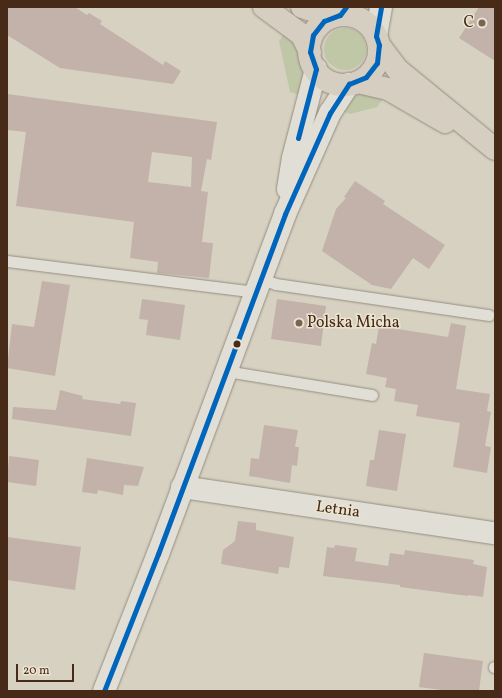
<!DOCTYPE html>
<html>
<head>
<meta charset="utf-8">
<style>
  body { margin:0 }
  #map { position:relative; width:502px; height:698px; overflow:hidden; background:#d7d1c1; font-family:Vollkorn,serif }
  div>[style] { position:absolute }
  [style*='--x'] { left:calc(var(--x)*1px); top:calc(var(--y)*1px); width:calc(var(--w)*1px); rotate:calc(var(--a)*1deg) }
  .green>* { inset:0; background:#c0c7a7 }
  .round { border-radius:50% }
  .building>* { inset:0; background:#c2b2a9 }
  .roads { filter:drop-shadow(0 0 1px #948d82) drop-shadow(0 0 1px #948d82) }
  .lane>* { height:11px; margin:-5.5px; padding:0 5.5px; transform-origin:5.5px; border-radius:5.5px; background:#e1ded5 }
  .street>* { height:22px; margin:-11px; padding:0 11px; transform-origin:11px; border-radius:11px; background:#e1ded5 }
  .secondary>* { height:22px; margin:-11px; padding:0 11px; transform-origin:11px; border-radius:11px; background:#e1ded5 }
  .primary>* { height:22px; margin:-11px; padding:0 11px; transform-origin:11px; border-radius:11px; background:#d5cec1 }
  .primary>.ring { margin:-11px; padding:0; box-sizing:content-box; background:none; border:22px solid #d5cec1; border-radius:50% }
  .bus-1>* { height:5px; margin:-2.5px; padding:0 2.5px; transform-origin:2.5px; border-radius:2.5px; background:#0065bd }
  .dots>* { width:11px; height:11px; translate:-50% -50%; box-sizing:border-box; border:2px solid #ebe4d1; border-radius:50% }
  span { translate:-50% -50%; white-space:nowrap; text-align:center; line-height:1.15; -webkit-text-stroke:3px #ebe4d1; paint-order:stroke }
  .poi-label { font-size:16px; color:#472a17 }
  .right { translate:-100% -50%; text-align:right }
  .left { translate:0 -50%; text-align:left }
  .street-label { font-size:16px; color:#472a17 }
  .frame { position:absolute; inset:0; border:8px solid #472a17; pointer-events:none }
  .scale { position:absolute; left:16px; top:664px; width:58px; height:18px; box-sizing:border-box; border:2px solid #472a17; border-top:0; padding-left:5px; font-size:12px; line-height:14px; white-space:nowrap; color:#472a17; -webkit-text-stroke:3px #ebe4d1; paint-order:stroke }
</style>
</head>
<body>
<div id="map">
  <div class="green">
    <div class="round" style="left:324px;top:28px;width:42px;height:42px"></div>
    <div style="clip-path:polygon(286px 31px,298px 44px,307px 72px,302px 96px,290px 92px,279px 41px)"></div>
    <div style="clip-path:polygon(363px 92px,385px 96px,377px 107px,350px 114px,338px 110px,352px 94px)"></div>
  </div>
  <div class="building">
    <div style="clip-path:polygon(7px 7px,75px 7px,87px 15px,89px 13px,102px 21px,100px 24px,163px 65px,165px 61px,181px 71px,173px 84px,60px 68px,7px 35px)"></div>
    <div style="clip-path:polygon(479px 7px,495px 7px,495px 61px,459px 38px)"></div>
    <div style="clip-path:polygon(evenodd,7px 94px,217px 122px,211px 160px,207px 159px,201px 191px,208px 192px,202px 242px,213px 243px,209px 278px,157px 273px,158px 262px,130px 258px,134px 222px,16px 206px,26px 132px,7px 130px,7px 94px,152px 152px,192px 157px,191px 187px,148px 182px,152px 152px)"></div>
    <div style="clip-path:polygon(355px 181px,385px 201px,383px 204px,445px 245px,429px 269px,413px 258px,391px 289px,372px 285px,322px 251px,336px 209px,346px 198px,344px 197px)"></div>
    <div style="clip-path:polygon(42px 281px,70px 285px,55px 376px,7px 368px,12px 324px,34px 327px)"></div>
    <div style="clip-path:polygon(142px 299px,185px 305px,180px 340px,146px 335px,148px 320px,139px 319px)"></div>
    <div style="clip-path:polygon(277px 299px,326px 306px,321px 346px,271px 339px)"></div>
    <div style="clip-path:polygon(451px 323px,466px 326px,456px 389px,490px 394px,487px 411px,491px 412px,485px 446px,491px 447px,487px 473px,453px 467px,460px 423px,416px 416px,418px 405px,394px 401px,396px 389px,385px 387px,387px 378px,366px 374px,372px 343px,376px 344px,379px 326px,448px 337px)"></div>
    <div style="clip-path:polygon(60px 390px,83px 396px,82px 399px,120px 404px,121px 401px,136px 403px,131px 436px,12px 419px,13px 407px,56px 410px)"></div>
    <div style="clip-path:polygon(264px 425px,298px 430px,295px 447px,299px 447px,297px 466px,292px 465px,290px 483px,249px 476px,251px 458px,259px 459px)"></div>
    <div style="clip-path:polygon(379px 430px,406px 434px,397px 491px,366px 486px,370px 460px,374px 460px)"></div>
    <div style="clip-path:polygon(9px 456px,39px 460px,36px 486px,7px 482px)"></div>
    <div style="clip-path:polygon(87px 458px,144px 467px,138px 486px,124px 485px,123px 495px,98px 490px,97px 494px,82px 492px)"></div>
    <div style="clip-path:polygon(238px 521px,256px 523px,256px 530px,294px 537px,289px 568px,279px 567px,278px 574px,221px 564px,223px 550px,235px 541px)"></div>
    <div style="clip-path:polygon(7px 537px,81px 547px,75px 590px,7px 580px)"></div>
    <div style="clip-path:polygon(335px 545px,357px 548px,355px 561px,388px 566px,390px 553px,404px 555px,405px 550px,474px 560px,473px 564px,487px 567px,483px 597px,468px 595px,468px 596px,400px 587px,400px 585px,323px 576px,327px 547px,334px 548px)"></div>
    <div style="clip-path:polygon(424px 653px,483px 661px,479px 691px,449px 691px,419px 687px)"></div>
  </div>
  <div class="roads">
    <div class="lane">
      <div style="--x:7;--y:261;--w:250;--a:7.1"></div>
      <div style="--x:260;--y:278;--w:17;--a:21"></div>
      <div style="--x:276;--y:284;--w:215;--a:8.3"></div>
      <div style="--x:226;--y:371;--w:148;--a:9.3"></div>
      <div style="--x:494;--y:667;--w:1;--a:0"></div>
    </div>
    <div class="street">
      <div style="--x:182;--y:487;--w:316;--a:8.4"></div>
    </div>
    <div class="secondary">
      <div style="--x:340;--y:15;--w:10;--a:-53"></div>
      <div style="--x:376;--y:36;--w:29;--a:-80"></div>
      <div style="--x:288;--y:189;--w:31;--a:-81"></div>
      <div style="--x:293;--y:158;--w:92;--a:-75.5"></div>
      <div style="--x:104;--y:691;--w:147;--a:-68.5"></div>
      <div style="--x:158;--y:554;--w:363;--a:-69.5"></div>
      <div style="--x:285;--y:214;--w:111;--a:-66"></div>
      <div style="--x:330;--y:113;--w:35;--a:-57"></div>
    </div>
    <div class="primary">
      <div style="--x:264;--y:7;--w:47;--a:36.4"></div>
      <div style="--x:302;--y:35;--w:19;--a:65"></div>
      <div style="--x:302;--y:7;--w:32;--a:18"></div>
      <div class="ring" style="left:309px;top:15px;width:48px;height:48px"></div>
      <div style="--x:379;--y:45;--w:31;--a:53"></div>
      <div style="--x:398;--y:70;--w:125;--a:39.2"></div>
      <div style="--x:358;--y:82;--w:31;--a:13"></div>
      <div style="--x:388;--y:89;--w:66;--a:30.1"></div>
    </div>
  </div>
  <div class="bus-1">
    <div style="--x:298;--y:138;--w:71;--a:-75.4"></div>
    <div style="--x:316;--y:69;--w:18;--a:-109"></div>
    <div style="--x:310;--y:52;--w:17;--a:-80"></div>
    <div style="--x:313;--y:35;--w:18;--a:-52"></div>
    <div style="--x:324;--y:21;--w:17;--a:-21"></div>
    <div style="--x:340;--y:15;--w:10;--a:-53"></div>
    <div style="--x:104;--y:691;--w:147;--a:-68.5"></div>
    <div style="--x:158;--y:554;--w:363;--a:-69.5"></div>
    <div style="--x:285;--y:214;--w:111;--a:-66"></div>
    <div style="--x:330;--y:113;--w:35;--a:-57"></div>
    <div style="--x:349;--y:84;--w:18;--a:-22"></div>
    <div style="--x:366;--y:77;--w:18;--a:-52"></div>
    <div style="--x:377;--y:63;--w:18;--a:-84"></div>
    <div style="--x:379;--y:45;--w:9;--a:-108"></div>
    <div style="--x:376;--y:36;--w:29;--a:-80"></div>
  </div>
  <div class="dots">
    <div style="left:482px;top:23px;background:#796452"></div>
    <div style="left:299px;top:323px;background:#796452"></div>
    <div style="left:237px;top:344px;background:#472a17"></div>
  </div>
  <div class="poi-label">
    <span class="right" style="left:474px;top:23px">C</span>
    <span class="left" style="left:307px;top:323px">Polska Micha</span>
  </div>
  <div class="street-label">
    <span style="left:338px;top:510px;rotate:8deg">Letnia</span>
  </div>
  <div class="frame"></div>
  <div class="scale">20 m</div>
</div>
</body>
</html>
